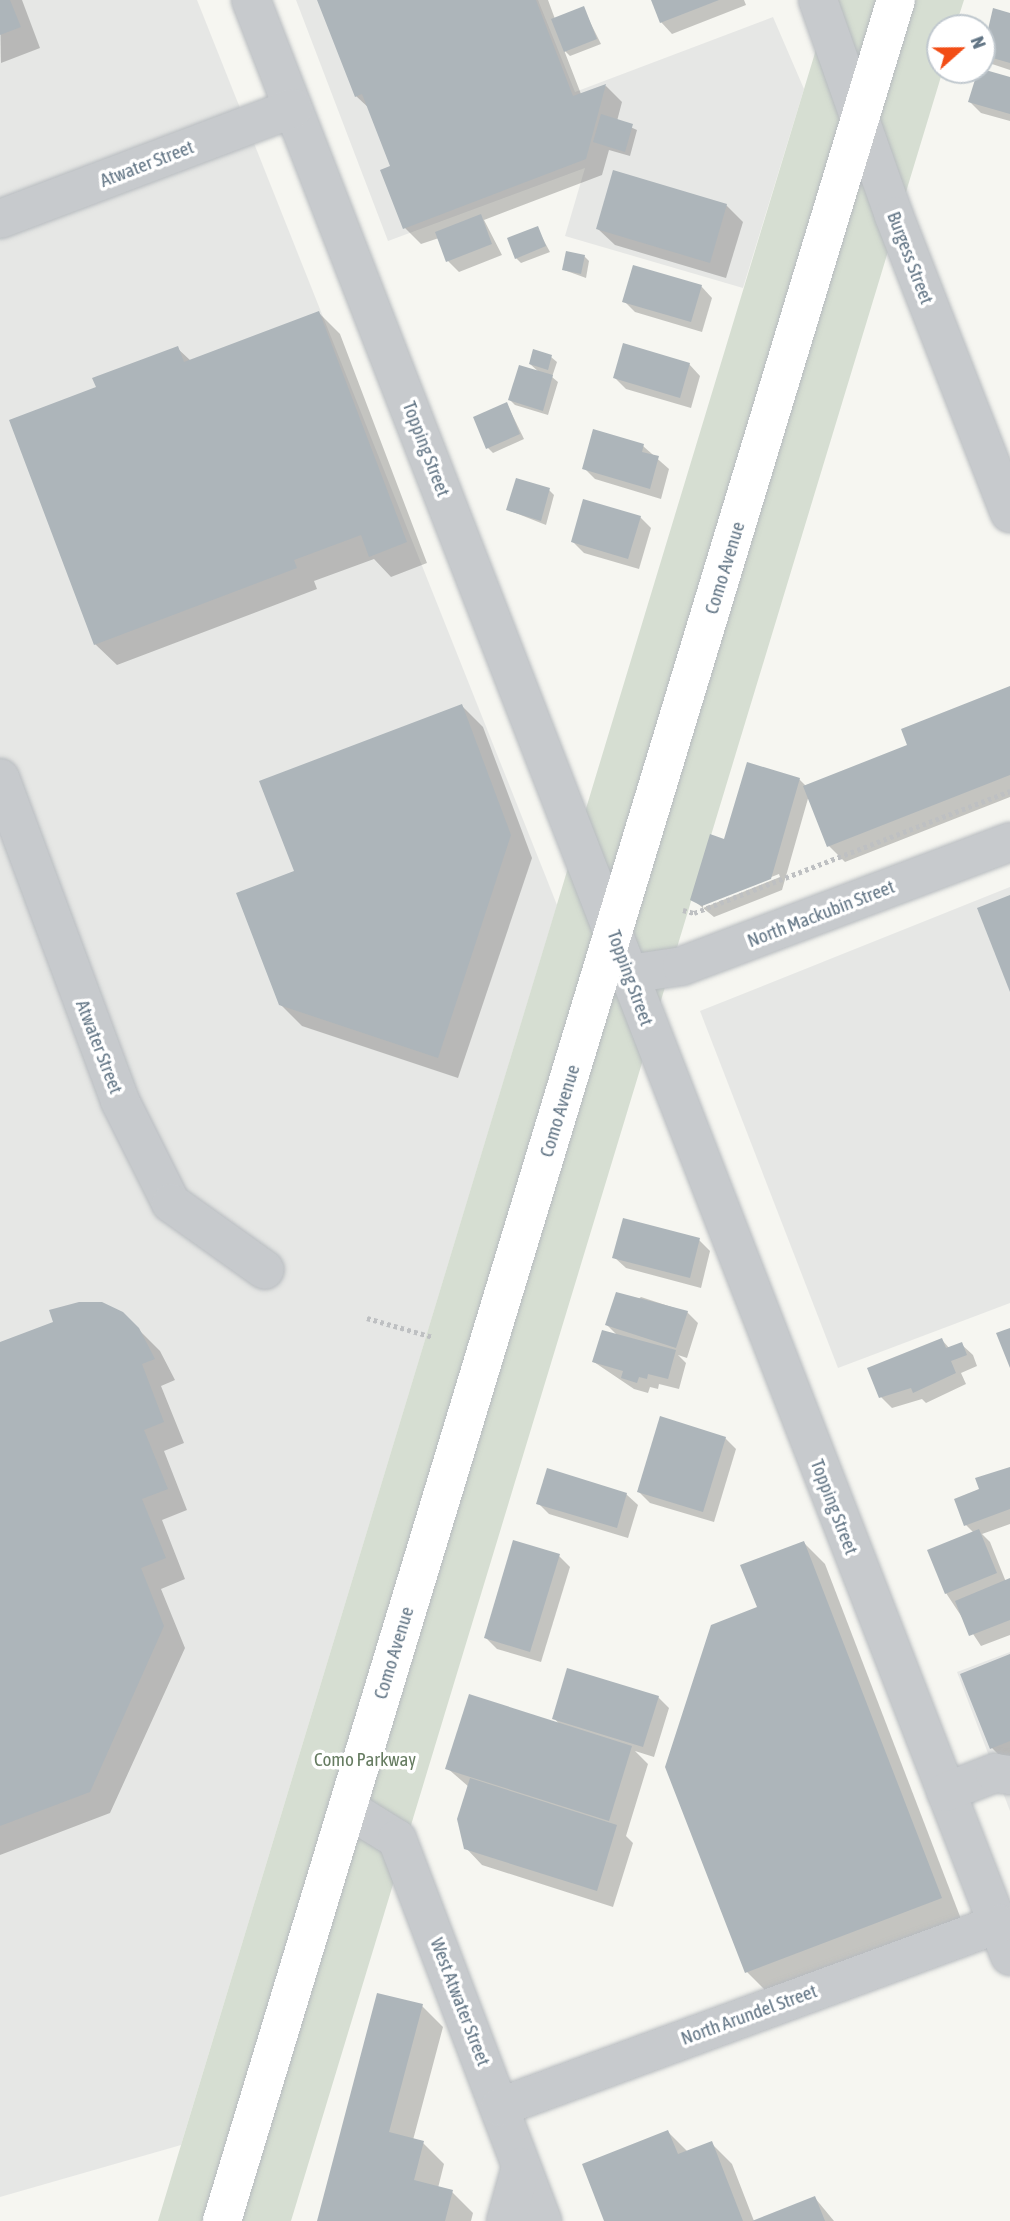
<!DOCTYPE html>
<html>
<head>
<meta charset="utf-8">
<style>
  body { margin:0 }
  #map { position:relative; width:1010px; height:2221px; overflow:hidden; background:#f6f6f1; font-family:"Asap Condensed",sans-serif }
  div>[style] { position:absolute }
  [style*='--x'] { left:calc(var(--x)*1px); top:calc(var(--y)*1px); width:calc(var(--w)*1px); rotate:calc(var(--a)*1deg) }
  .built>* { inset:0; background:#e6e7e5 }
  .green>* { inset:0; background:#d6ded2 }
  .shadow>* { inset:0; background:#0003 }
  .building>* { inset:0; background:#adb5ba }
  .path>* { height:4.5px; margin-top:-2.25px; transform-origin:0; background:repeating-linear-gradient(90deg,#bec0c2 0 3.5px,transparent 0 7px) }
  .roads { filter:drop-shadow(0 0 2px #b7bbbf) drop-shadow(0 0 2px #b7bbbf) }
  .minor>* { height:38px; margin:-19px; padding:0 19px; transform-origin:19px; border-radius:19px; background:#c7cacd }
  .major>* { height:38px; margin:-19px; padding:0 19px; transform-origin:19px; border-radius:19px; background:#fff }
  span { translate:-50% -50%; white-space:nowrap; text-align:center; line-height:1.15; -webkit-text-stroke:7px #fff; paint-order:stroke }
  .street-label { font-size:19px; color:#627585 }
  .park-label { font-size:19px; color:#667c61 }
  .north { position:absolute; left:926px; top:14px; width:70px; height:70px; box-sizing:border-box; background:#fff; border:2px solid #c0c8ce; border-radius:50%; rotate:69deg; font-size:19px; font-weight:700; line-height:28px; text-align:center; color:#627585 }
  .north::after { content:''; display:block; margin:auto; width:24px; height:32px; background:#f24d15; clip-path:polygon(50% 0,100% 100%,50% 72%,0 100%) }
</style>
</head>
<body>
<div id="map">
  <div class="built">
    <div style="clip-path:polygon(0 0,197px 0,557px 905px,181px 2145px,0 2197px)"></div>
    <div style="clip-path:polygon(296px 0,538px 0,575px 92px,773px 17px,804px 89px,743px 288px,565px 236px,585px 168px,388px 241px)"></div>
    <div style="clip-path:polygon(1010px 887px,1010px 1303px,838px 1368px,700px 1011px)"></div>
    <div style="clip-path:polygon(1010px 1652px,1010px 1811px,957px 1672px)"></div>
  </div>
  <div class="green">
    <div style="clip-path:polygon(831px 0,964px 0,955px 28px,940px 28px,943px 70px,291px 2221px,158px 2221px)"></div>
  </div>
  <div class="shadow">
    <div style="clip-path:polygon(0 0,22px 0,40px 48px,1px 63px)"></div>
    <div style="clip-path:polygon(319px 0,548px 0,555px 19px,583px 8px,601px 44px,570px 56px,564px 50px,581px 94px,606px 86px,622px 102px,617px 121px,637px 130px,630px 156px,609px 150px,602px 175px,484px 220px,502px 255px,459px 272px,448px 261px,439px 238px,421px 244px,405px 228px,393px 167px,371px 110px,356px 96px)"></div>
    <div style="clip-path:polygon(653px 0,744px 0,746px 5px,672px 34px,661px 22px)"></div>
    <div style="clip-path:polygon(994px 10px,1010px 15px,1010px 70px,992px 64px,982px 54px)"></div>
    <div style="clip-path:polygon(1010px 79px,1010px 121px,981px 113px,970px 102px)"></div>
    <div style="clip-path:polygon(726px 205px,743px 222px,726px 278px,615px 245px,598px 229px)"></div>
    <div style="clip-path:polygon(537px 228px,550px 252px,521px 263px,516px 258px)"></div>
    <div style="clip-path:polygon(584px 256px,589px 261px,586px 278px,564px 270px)"></div>
    <div style="clip-path:polygon(701px 286px,712px 298px,702px 332px,635px 312px,624px 301px)"></div>
    <div style="clip-path:polygon(319px 313px,340px 334px,427px 563px,391px 577px,374px 559px,314px 581px,317px 589px,117px 665px,95px 644px,98px 388px,177px 348px,191px 361px)"></div>
    <div style="clip-path:polygon(551px 357px,557px 362px,552px 377px,558px 382px,548px 415px,515px 405px,510px 400px,540px 373px,530px 364px)"></div>
    <div style="clip-path:polygon(689px 364px,700px 376px,691px 408px,626px 389px,615px 378px)"></div>
    <div style="clip-path:polygon(507px 404px,524px 439px,493px 453px,488px 448px)"></div>
    <div style="clip-path:polygon(643px 446px,669px 469px,661px 499px,595px 479px,584px 468px)"></div>
    <div style="clip-path:polygon(549px 490px,554px 495px,546px 525px,508px 510px)"></div>
    <div style="clip-path:polygon(640px 517px,651px 528px,639px 569px,584px 553px,573px 542px)"></div>
    <div style="clip-path:polygon(evenodd,1010px 688px,1010px 797px,845px 862px,829px 846px,809px 795px,782px 890px,714px 917px,692px 899px,726px 841px,799px 779px,806px 786px,910px 746px,1010px 688px,779px 874px,780px 877px,703px 908px,703px 904px,779px 874px)"></div>
    <div style="clip-path:polygon(462px 706px,483px 727px,532px 858px,458px 1078px,302px 1026px,280px 1004px,296px 872px)"></div>
    <div style="clip-path:polygon(699px 1240px,710px 1251px,701px 1288px,626px 1268px,614px 1257px)"></div>
    <div style="clip-path:polygon(641px 1297px,687px 1312px,698px 1323px,687px 1358px,678px 1355px,686px 1363px,679px 1389px,659px 1384px,658px 1389px,650px 1387px,648px 1393px,634px 1389px,594px 1362px,618px 1336px,607px 1325px)"></div>
    <div style="clip-path:polygon(122px 1313px,160px 1351px,175px 1380px,161px 1386px,184px 1443px,164px 1451px,187px 1510px,162px 1520px,185px 1579px,161px 1589px,185px 1648px,110px 1813px,0 1855px,0 1344px)"></div>
    <div style="clip-path:polygon(942px 1340px,950px 1349px,961px 1344px,973px 1355px,977px 1366px,961px 1373px,966px 1384px,926px 1403px,922px 1399px,892px 1408px,881px 1397px)"></div>
    <div style="clip-path:polygon(725px 1438px,736px 1449px,714px 1522px,650px 1503px,639px 1492px)"></div>
    <div style="clip-path:polygon(1010px 1469px,1010px 1524px,982px 1534px,990px 1542px,1006px 1582px,1010px 1580px,1010px 1635px,981px 1646px,946px 1593px,974px 1533px,966px 1525px,981px 1490px)"></div>
    <div style="clip-path:polygon(626px 1494px,638px 1505px,628px 1538px,549px 1514px,538px 1503px)"></div>
    <div style="clip-path:polygon(804px 1543px,825px 1564px,961px 1919px,768px 1993px,747px 1972px,759px 1608px)"></div>
    <div style="clip-path:polygon(559px 1556px,570px 1567px,541px 1662px,497px 1649px,486px 1638px)"></div>
    <div style="clip-path:polygon(1010px 1656px,1010px 1763px,1008px 1764px,992px 1748px)"></div>
    <div style="clip-path:polygon(658px 1697px,669px 1708px,654px 1757px,635px 1751px,648px 1764px,626px 1836px,633px 1843px,613px 1907px,482px 1865px,466px 1848px,469px 1787px,447px 1768px,560px 1725px,554px 1718px)"></div>
    <div style="clip-path:polygon(422px 2006px,443px 2027px,413px 2140px,423px 2143px,444px 2164px,438px 2188px,452px 2192px,473px 2213px,471px 2221px,319px 2221px)"></div>
    <div style="clip-path:polygon(668px 2132px,688px 2152px,711px 2143px,732px 2164px,754px 2221px,606px 2221px)"></div>
    <div style="clip-path:polygon(815px 2198px,834px 2221px,757px 2221px)"></div>
  </div>
  <div class="building">
    <div style="clip-path:polygon(0 0,10px 0,21px 27px,0 35px)"></div>
    <div style="clip-path:polygon(317px 0,536px 0,573px 96px,606px 84px,586px 159px,403px 229px,380px 170px,390px 166px,362px 94px,355px 97px)"></div>
    <div style="clip-path:polygon(651px 0,719px 0,660px 23px)"></div>
    <div style="clip-path:polygon(584px 6px,597px 39px,564px 52px,551px 19px)"></div>
    <div style="clip-path:polygon(993px 8px,1010px 13px,1010px 63px,982px 55px)"></div>
    <div style="clip-path:polygon(982px 69px,1010px 77px,1010px 114px,968px 102px,978px 70px)"></div>
    <div style="clip-path:polygon(601px 114px,633px 124px,625px 152px,593px 142px)"></div>
    <div style="clip-path:polygon(613px 170px,727px 204px,710px 263px,596px 229px)"></div>
    <div style="clip-path:polygon(481px 214px,492px 244px,446px 262px,435px 232px)"></div>
    <div style="clip-path:polygon(538px 226px,546px 246px,515px 259px,507px 238px)"></div>
    <div style="clip-path:polygon(566px 251px,585px 255px,581px 274px,562px 270px)"></div>
    <div style="clip-path:polygon(633px 265px,702px 285px,691px 322px,622px 302px)"></div>
    <div style="clip-path:polygon(319px 311px,407px 542px,369px 557px,361px 535px,294px 560px,297px 568px,94px 645px,9px 420px,96px 387px,92px 378px,178px 346px,184px 362px)"></div>
    <div style="clip-path:polygon(623px 343px,690px 363px,680px 398px,613px 378px)"></div>
    <div style="clip-path:polygon(533px 349px,552px 355px,548px 370px,529px 364px)"></div>
    <div style="clip-path:polygon(519px 365px,553px 375px,543px 411px,508px 400px)"></div>
    <div style="clip-path:polygon(507px 402px,520px 434px,486px 449px,473px 417px)"></div>
    <div style="clip-path:polygon(593px 429px,644px 444px,642px 452px,659px 456px,650px 489px,582px 469px)"></div>
    <div style="clip-path:polygon(516px 478px,550px 488px,541px 521px,506px 510px)"></div>
    <div style="clip-path:polygon(583px 499px,641px 516px,628px 559px,571px 542px)"></div>
    <div style="clip-path:polygon(1010px 686px,1010px 775px,827px 847px,803px 786px,907px 745px,901px 729px)"></div>
    <div style="clip-path:polygon(462px 704px,511px 835px,438px 1058px,279px 1005px,236px 893px,294px 871px,259px 781px)"></div>
    <div style="clip-path:polygon(747px 762px,800px 778px,771px 879px,702px 906px,690px 900px,710px 834px,724px 839px)"></div>
    <div style="clip-path:polygon(1010px 895px,1010px 992px,977px 908px)"></div>
    <div style="clip-path:polygon(623px 1218px,700px 1238px,690px 1278px,612px 1258px)"></div>
    <div style="clip-path:polygon(616px 1292px,688px 1311px,676px 1348px,605px 1325px)"></div>
    <div style="clip-path:polygon(79px 1302px,102px 1302px,123px 1312px,139px 1328px,155px 1359px,142px 1364px,164px 1422px,144px 1430px,168px 1489px,142px 1499px,166px 1558px,141px 1568px,164px 1626px,90px 1792px,0 1826px,0 1342px,53px 1322px,49px 1310px)"></div>
    <div style="clip-path:polygon(1010px 1328px,1010px 1368px,996px 1333px)"></div>
    <div style="clip-path:polygon(602px 1330px,676px 1350px,668px 1379px,648px 1374px,647px 1379px,639px 1377px,637px 1383px,621px 1378px,623px 1371px,592px 1362px)"></div>
    <div style="clip-path:polygon(942px 1338px,946px 1348px,962px 1342px,967px 1355px,951px 1361px,956px 1373px,913px 1393px,911px 1388px,879px 1398px,867px 1368px)"></div>
    <div style="clip-path:polygon(660px 1416px,726px 1437px,703px 1512px,637px 1492px)"></div>
    <div style="clip-path:polygon(1010px 1467px,1010px 1509px,964px 1526px,954px 1499px,979px 1489px,975px 1478px)"></div>
    <div style="clip-path:polygon(547px 1468px,627px 1493px,617px 1528px,536px 1504px)"></div>
    <div style="clip-path:polygon(979px 1529px,997px 1573px,945px 1594px,927px 1550px)"></div>
    <div style="clip-path:polygon(513px 1540px,560px 1554px,530px 1652px,484px 1638px)"></div>
    <div style="clip-path:polygon(804px 1541px,942px 1898px,745px 1973px,665px 1767px,711px 1625px,757px 1607px,740px 1565px)"></div>
    <div style="clip-path:polygon(1010px 1578px,1010px 1620px,969px 1636px,955px 1601px)"></div>
    <div style="clip-path:polygon(1010px 1654px,1010px 1741px,990px 1749px,960px 1674px)"></div>
    <div style="clip-path:polygon(567px 1668px,659px 1696px,643px 1747px,552px 1719px)"></div>
    <div style="clip-path:polygon(469px 1694px,632px 1746px,609px 1821px,445px 1769px)"></div>
    <div style="clip-path:polygon(470px 1778px,617px 1825px,597px 1891px,464px 1849px,457px 1819px)"></div>
    <div style="clip-path:polygon(377px 1993px,423px 2004px,389px 2132px,424px 2141px,414px 2180px,453px 2190px,445px 2221px,317px 2221px)"></div>
    <div style="clip-path:polygon(668px 2130px,678px 2154px,712px 2141px,743px 2221px,604px 2221px,582px 2164px)"></div>
    <div style="clip-path:polygon(815px 2196px,825px 2221px,752px 2221px)"></div>
  </div>
  <div class="path">
    <div style="--x:683;--y:910;--w:11;--a:15"></div>
    <div style="--x:694;--y:913;--w:339;--a:-21.1"></div>
    <div style="--x:367;--y:1318;--w:69;--a:16.1"></div>
  </div>
  <div class="roads">
    <div class="minor">
      <div style="--x:251;--y:0;--w:2098;--a:68.79"></div>
      <div style="--x:818;--y:0;--w:229;--a:70.6"></div>
      <div style="--x:894;--y:216;--w:319;--a:68.7"></div>
      <div style="--x:0;--y:219;--w:313;--a:-20.7"></div>
      <div style="--x:0;--y:778;--w:345;--a:69.6"></div>
      <div style="--x:120;--y:1101;--w:114;--a:63.4"></div>
      <div style="--x:171;--y:1203;--w:115;--a:35.5"></div>
      <div style="--x:629;--y:974;--w:54;--a:-8.6"></div>
      <div style="--x:682;--y:966;--w:351;--a:-20.7"></div>
      <div style="--x:946;--y:1792;--w:53;--a:-21.2"></div>
      <div style="--x:995;--y:1773;--w:15;--a:8"></div>
      <div style="--x:347;--y:1808;--w:59;--a:31.8"></div>
      <div style="--x:397;--y:1839;--w:409;--a:69.2"></div>
      <div style="--x:500;--y:2107;--w:531;--a:-20.18"></div>
      <div style="--x:506;--y:2221;--w:56;--a:-74.5"></div>
    </div>
    <div class="major">
      <div style="--x:222;--y:2221;--w:2321;--a:-73.12"></div>
    </div>
  </div>
  <div class="street-label">
    <span style="left:147px;top:164px;rotate:-21deg">Atwater Street</span>
    <span style="left:910px;top:258px;rotate:69deg">Burgess Street</span>
    <span style="left:426px;top:449px;rotate:69deg">Topping Street</span>
    <span style="left:725px;top:568px;rotate:-73deg">Como Avenue</span>
    <span style="left:821px;top:914px;rotate:-21deg">North Mackubin Street</span>
    <span style="left:630px;top:978px;rotate:70deg">Topping Street</span>
    <span style="left:99px;top:1047px;rotate:69deg">Atwater Street</span>
    <span style="left:560px;top:1111px;rotate:-73deg">Como Avenue</span>
    <span style="left:834px;top:1507px;rotate:69deg">Topping Street</span>
    <span style="left:394px;top:1653px;rotate:-73deg">Como Avenue</span>
    <span style="left:460px;top:2002px;rotate:69deg">West Atwater Street</span>
    <span style="left:749px;top:2015px;rotate:-20deg">North Arundel Street</span>
  </div>
  <div class="park-label">
    <span style="left:365px;top:1760px">Como Parkway</span>
  </div>
  <div class="north">N</div>
</div>
</body>
</html>
